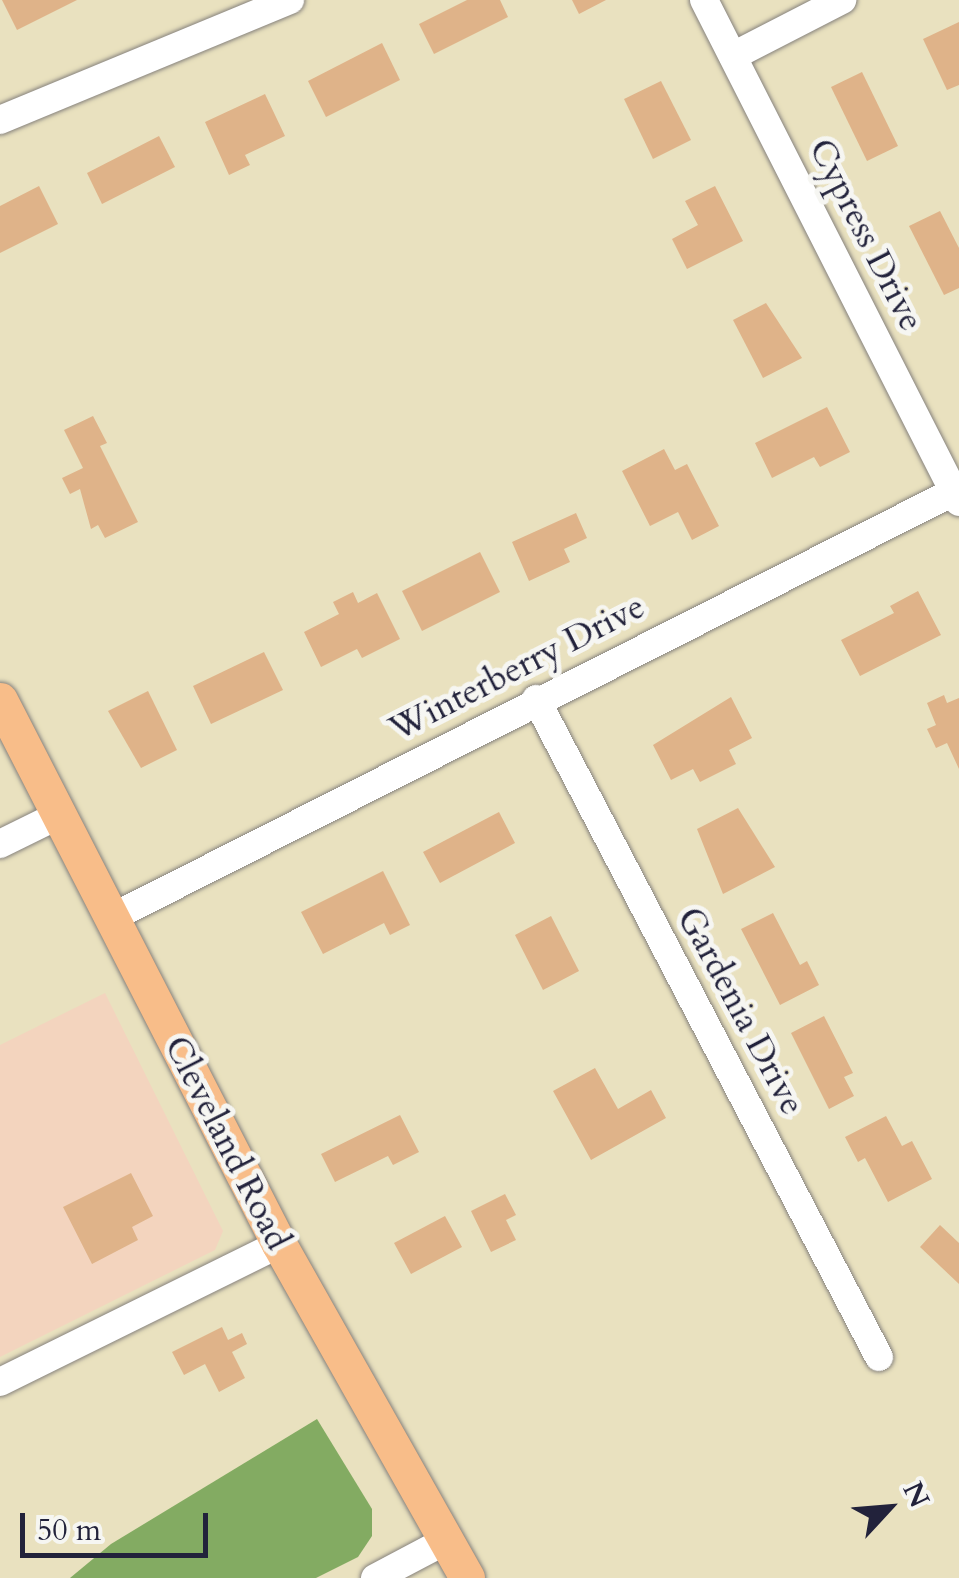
<!DOCTYPE html>
<html>
<head>
<meta charset="utf-8">
<style>
  body { margin:0 }
  #map { position:relative; width:959px; height:1578px; overflow:hidden; background:#e9e1bf; font-family:Cardo,serif }
  div>[style] { position:absolute }
  [style*='--x'] { left:calc(var(--x)*1px); top:calc(var(--y)*1px); width:calc(var(--w)*1px); rotate:calc(var(--a)*1deg) }
  .built>* { inset:0; background:#f3d4be }
  .forest>* { inset:0; background:#83ab62 }
  .building>* { inset:0; background:#dfb389 }
  .roads { filter:drop-shadow(0 0 2px #86827d) drop-shadow(0 0 2px #86827d) }
  .minor>* { height:28px; margin:-14px; padding:0 14px; transform-origin:14px; border-radius:14px; background:#fff }
  .major>* { height:35px; margin:-17.5px; padding:0 17.5px; transform-origin:17.5px; border-radius:17.5px; background:#f8bd89 }
  span { translate:-50% -50%; white-space:nowrap; text-align:center; line-height:1.15; -webkit-text-stroke:10px #f6f6f2; paint-order:stroke }
  .street-label { font-size:35px; color:#22223b }
  .north { position:absolute; left:839px; top:1458px; width:100px; height:100px; -webkit-text-stroke:8px #f6f6f2; paint-order:stroke; rotate:64deg; font-size:28px; font-weight:700; line-height:40px; text-align:center; color:#22223b }
  .north::after { content:''; display:block; margin:auto; width:35px; height:45px; background:#22223b; clip-path:polygon(50% 0,100% 100%,50% 72%,0 100%) }
  .scale { position:absolute; left:20px; top:1513px; width:188px; height:45px; box-sizing:border-box; border:5px solid #22223b; border-top:0; padding-left:12px; font-size:30px; line-height:35px; white-space:nowrap; color:#22223b; -webkit-text-stroke:8px #f6f6f2; paint-order:stroke }
</style>
</head>
<body>
<div id="map">
  <div class="built">
    <div style="clip-path:polygon(105px 993px,223px 1231px,215px 1250px,0 1357px,0 1045px)"></div>
  </div>
  <div class="forest">
    <div style="clip-path:polygon(317px 1419px,372px 1509px,372px 1536px,358px 1557px,316px 1578px,70px 1578px,111px 1544px)"></div>
  </div>
  <div class="building">
    <div style="clip-path:polygon(2px 0,77px 0,17px 30px)"></div>
    <div style="clip-path:polygon(467px 0,500px 0,508px 17px,434px 54px,419px 24px)"></div>
    <div style="clip-path:polygon(572px 0,606px 0,579px 14px)"></div>
    <div style="clip-path:polygon(959px 22px,959px 85px,947px 90px,923px 39px)"></div>
    <div style="clip-path:polygon(382px 43px,400px 80px,326px 117px,308px 81px)"></div>
    <div style="clip-path:polygon(862px 72px,898px 146px,867px 161px,831px 87px)"></div>
    <div style="clip-path:polygon(661px 81px,691px 140px,653px 159px,624px 99px)"></div>
    <div style="clip-path:polygon(265px 94px,285px 136px,245px 155px,250px 165px,229px 175px,205px 122px)"></div>
    <div style="clip-path:polygon(159px 136px,175px 167px,102px 204px,87px 173px)"></div>
    <div style="clip-path:polygon(39px 186px,58px 224px,0 253px,0 206px)"></div>
    <div style="clip-path:polygon(715px 186px,743px 241px,687px 269px,672px 239px,698px 225px,685px 201px)"></div>
    <div style="clip-path:polygon(940px 211px,959px 248px,959px 288px,944px 295px,909px 226px)"></div>
    <div style="clip-path:polygon(766px 303px,802px 358px,763px 378px,733px 320px)"></div>
    <div style="clip-path:polygon(827px 407px,850px 452px,820px 467px,814px 457px,772px 478px,755px 443px)"></div>
    <div style="clip-path:polygon(93px 416px,107px 443px,100px 446px,138px 522px,105px 538px,98px 525px,91px 529px,80px 489px,70px 494px,62px 478px,83px 468px,64px 430px)"></div>
    <div style="clip-path:polygon(664px 449px,675px 470px,687px 464px,719px 526px,692px 540px,678px 512px,650px 526px,622px 471px)"></div>
    <div style="clip-path:polygon(576px 513px,587px 538px,564px 549px,570px 562px,529px 581px,512px 542px)"></div>
    <div style="clip-path:polygon(480px 552px,500px 592px,422px 631px,402px 591px)"></div>
    <div style="clip-path:polygon(918px 591px,941px 635px,860px 676px,841px 640px,894px 613px,890px 606px)"></div>
    <div style="clip-path:polygon(353px 592px,358px 603px,377px 593px,400px 639px,362px 658px,357px 649px,321px 667px,304px 632px,339px 614px,333px 602px)"></div>
    <div style="clip-path:polygon(264px 652px,283px 690px,211px 724px,193px 686px)"></div>
    <div style="clip-path:polygon(148px 691px,177px 750px,141px 768px,108px 711px)"></div>
    <div style="clip-path:polygon(944px 695px,947px 703px,959px 698px,959px 769px,947px 743px,936px 748px,927px 729px,936px 725px,927px 703px)"></div>
    <div style="clip-path:polygon(731px 697px,752px 738px,729px 750px,736px 764px,700px 782px,693px 769px,671px 780px,653px 745px)"></div>
    <div style="clip-path:polygon(738px 808px,775px 867px,723px 894px,697px 829px)"></div>
    <div style="clip-path:polygon(499px 812px,515px 843px,440px 883px,423px 852px)"></div>
    <div style="clip-path:polygon(383px 871px,410px 925px,390px 935px,384px 923px,323px 954px,301px 912px)"></div>
    <div style="clip-path:polygon(773px 913px,800px 965px,807px 961px,819px 985px,780px 1005px,741px 929px)"></div>
    <div style="clip-path:polygon(551px 916px,579px 971px,543px 990px,515px 935px)"></div>
    <div style="clip-path:polygon(824px 1016px,853px 1073px,844px 1077px,854px 1096px,829px 1109px,791px 1033px)"></div>
    <div style="clip-path:polygon(595px 1068px,618px 1109px,651px 1090px,666px 1118px,591px 1160px,553px 1091px)"></div>
    <div style="clip-path:polygon(400px 1115px,419px 1152px,393px 1165px,388px 1156px,335px 1182px,321px 1154px)"></div>
    <div style="clip-path:polygon(886px 1116px,902px 1146px,912px 1141px,932px 1179px,888px 1202px,865px 1158px,858px 1162px,845px 1137px)"></div>
    <div style="clip-path:polygon(131px 1173px,153px 1216px,132px 1227px,138px 1240px,92px 1264px,63px 1207px)"></div>
    <div style="clip-path:polygon(505px 1194px,516px 1215px,506px 1220px,516px 1240px,491px 1252px,471px 1211px)"></div>
    <div style="clip-path:polygon(445px 1216px,462px 1247px,411px 1274px,394px 1243px)"></div>
    <div style="clip-path:polygon(940px 1225px,959px 1243px,959px 1284px,920px 1247px)"></div>
    <div style="clip-path:polygon(222px 1327px,228px 1340px,242px 1333px,247px 1344px,232px 1352px,245px 1378px,219px 1392px,205px 1364px,184px 1375px,172px 1352px)"></div>
  </div>
  <div class="roads">
    <div class="minor">
      <div style="--x:704;--y:0;--w:563;--a:63.07"></div>
      <div style="--x:733;--y:56;--w:123;--a:-27.2"></div>
      <div style="--x:0;--y:120;--w:314;--a:-22.5"></div>
      <div style="--x:536;--y:699;--w:742;--a:62.47"></div>
      <div style="--x:0;--y:844;--w:66;--a:-26.2"></div>
      <div style="--x:111;--y:918;--w:950;--a:-26.83"></div>
      <div style="--x:0;--y:1382;--w:311;--a:-26.3"></div>
      <div style="--x:375;--y:1578;--w:79;--a:-27.9"></div>
    </div>
    <div class="major">
      <div style="--x:0;--y:700;--w:611;--a:62.85"></div>
      <div style="--x:279;--y:1244;--w:383;--a:60.6"></div>
    </div>
  </div>
  <div class="street-label">
    <span style="left:866px;top:235px;rotate:63deg">Cypress Drive</span>
    <span style="left:517px;top:668px;rotate:-27deg">Winterberry Drive</span>
    <span style="left:741px;top:1011px;rotate:62deg">Gardenia Drive</span>
    <span style="left:227px;top:1143px;rotate:63deg">Cleveland Road</span>
  </div>
  <div class="north">N</div>
  <div class="scale">50 m</div>
</div>
</body>
</html>
